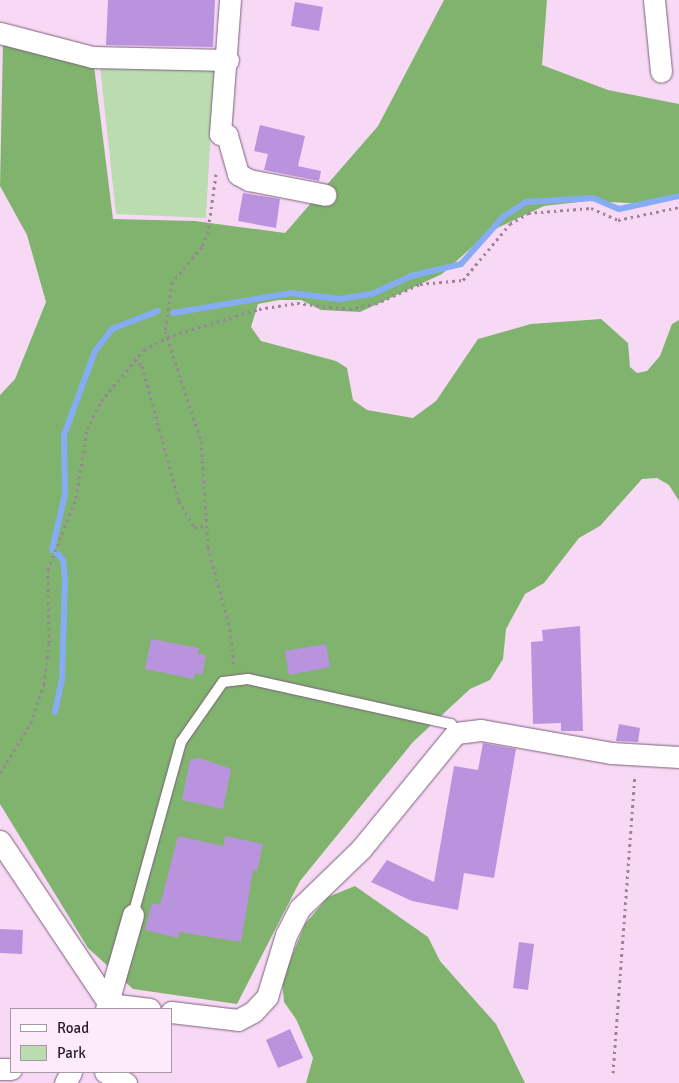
<!DOCTYPE html>
<html>
<head>
<meta charset="utf-8">
<style>
  body { margin:0 }
  #map { position:relative; width:679px; height:1083px; overflow:hidden; background:#f7d9f5; font-family:Signika,sans-serif }
  div>[style] { position:absolute }
  [style*='--x'] { left:calc(var(--x)*1px); top:calc(var(--y)*1px); width:calc(var(--w)*1px); rotate:calc(var(--a)*1deg) }
  .green>* { inset:0; background:#badcaf }
  .forest>* { inset:0; background:#80b46e }
  .stream>* { height:6px; margin:-3px; padding:0 3px; transform-origin:3px; border-radius:3px; background:#86acf3 }
  .building>* { inset:0; background:#b993dd }
  .path>* { height:3px; margin-top:-1.5px; transform-origin:0; background:repeating-linear-gradient(90deg,#9a8498 0 2.5px,transparent 0 6.5px) }
  .roads { filter:drop-shadow(0 0 1px #7b617a) drop-shadow(0 0 1px #7b617a) }
  .service>* { height:10px; margin:-5px; padding:0 5px; transform-origin:5px; border-radius:5px; background:#fff }
  .minor>* { height:21px; margin:-10.5px; padding:0 10.5px; transform-origin:10.5px; border-radius:10.5px; background:#fff }
  span { translate:-50% -50%; white-space:nowrap; text-align:center; line-height:1.15; -webkit-text-stroke:4px #fdebfb; paint-order:stroke }
  .legend { position:absolute; left:10px; top:1008px; width:162px; height:65px; box-sizing:border-box; background:#fdebfb; border:1px solid #a798a6; margin:0; padding:6px 9px; list-style:none; font-size:15px; color:#271c26 }
  .legend li { display:flex; align-items:center; gap:10px; height:25px }
  .legend b { width:25px; border:1px solid #a798a6 }
</style>
</head>
<body>
<div id="map">
  <div class="green">
    <div style="clip-path:polygon(100px 66px,214px 70px,206px 218px,116px 214px)"></div>
  </div>
  <div class="forest">
    <div style="clip-path:polygon(444px 0,547px 0,542px 65px,608px 90px,679px 104px,679px 198px,649px 204px,588px 201px,544px 206px,489px 232px,442px 274px,360px 312px,321px 310px,301px 300px,279px 300px,258px 304px,251px 327px,261px 341px,336px 361px,347px 368px,353px 400px,367px 410px,413px 418px,436px 401px,478px 339px,531px 324px,601px 319px,628px 343px,630px 367px,637px 373px,647px 371px,660px 356px,672px 324px,679px 320px,679px 501px,669px 485px,657px 478px,642px 479px,600px 526px,579px 538px,544px 583px,525px 594px,506px 629px,503px 659px,490px 680px,470px 689px,413px 742px,300px 881px,237px 1004px,133px 989px,88px 948px,0 804px,0 395px,15px 379px,46px 302px,27px 235px,0 186px,3px 42px,94px 66px,113px 219px,195px 221px,285px 233px,378px 126px)"></div>
    <div style="clip-path:polygon(355px 886px,428px 937px,440px 961px,496px 1024px,525px 1083px,306px 1083px,313px 1058px,296px 1019px,284px 1002px,282px 980px,305px 924px,328px 897px)"></div>
  </div>
  <div class="stream">
    <div style="--x:173;--y:313;--w:120;--a:-9.6"></div>
    <div style="--x:291;--y:293;--w:49;--a:7"></div>
    <div style="--x:340;--y:299;--w:32;--a:-9"></div>
    <div style="--x:372;--y:294;--w:43;--a:-24.8"></div>
    <div style="--x:411;--y:276;--w:51;--a:-13.5"></div>
    <div style="--x:461;--y:264;--w:63;--a:-48.2"></div>
    <div style="--x:503;--y:217;--w:27;--a:-33"></div>
    <div style="--x:526;--y:202;--w:67;--a:-3.4"></div>
    <div style="--x:593;--y:198;--w:28;--a:23"></div>
    <div style="--x:619;--y:209;--w:61;--a:-12.2"></div>
    <div style="--x:52;--y:550;--w:57;--a:-76.9"></div>
    <div style="--x:65;--y:494;--w:59;--a:-91"></div>
    <div style="--x:64;--y:435;--w:90;--a:-69.7"></div>
    <div style="--x:95;--y:351;--w:28;--a:-52"></div>
    <div style="--x:112;--y:329;--w:49;--a:-21.4"></div>
    <div style="--x:55;--y:712;--w:33;--a:-78"></div>
    <div style="--x:62;--y:680;--w:101;--a:-88.3"></div>
    <div style="--x:65;--y:579;--w:19;--a:-96"></div>
    <div style="--x:63;--y:560;--w:9;--a:-131"></div>
  </div>
  <div class="building">
    <div style="clip-path:polygon(108px 0,215px 0,213px 47px,106px 45px)"></div>
    <div style="clip-path:polygon(295px 2px,323px 7px,319px 31px,291px 26px)"></div>
    <div style="clip-path:polygon(260px 125px,305px 136px,298px 166px,321px 171px,319px 181px,264px 170px,268px 154px,254px 151px)"></div>
    <div style="clip-path:polygon(243px 193px,280px 199px,276px 228px,238px 221px)"></div>
    <div style="clip-path:polygon(580px 626px,583px 731px,561px 731px,561px 723px,533px 724px,531px 642px,543px 641px,542px 630px)"></div>
    <div style="clip-path:polygon(151px 639px,199px 648px,198px 654px,206px 655px,202px 675px,195px 673px,194px 679px,145px 669px)"></div>
    <div style="clip-path:polygon(326px 644px,330px 667px,289px 675px,285px 651px)"></div>
    <div style="clip-path:polygon(619px 724px,640px 728px,638px 742px,616px 741px)"></div>
    <div style="clip-path:polygon(483px 743px,516px 749px,494px 878px,464px 873px,458px 910px,412px 901px,371px 882px,387px 860px,434px 882px,454px 766px,478px 770px)"></div>
    <div style="clip-path:polygon(199px 758px,231px 769px,223px 809px,182px 800px,190px 760px)"></div>
    <div style="clip-path:polygon(178px 836px,224px 846px,225px 836px,263px 844px,257px 871px,253px 870px,241px 942px,179px 932px,178px 938px,145px 930px,152px 903px,160px 905px)"></div>
    <div style="clip-path:polygon(0 929px,23px 930px,22px 954px,0 953px)"></div>
    <div style="clip-path:polygon(519px 942px,534px 944px,528px 990px,513px 988px)"></div>
    <div style="clip-path:polygon(290px 1029px,303px 1058px,278px 1068px,266px 1040px)"></div>
  </div>
  <div class="path">
    <div style="--x:216;--y:174;--w:58;--a:98"></div>
    <div style="--x:208;--y:231;--w:17;--a:111"></div>
    <div style="--x:202;--y:247;--w:46;--a:130.6"></div>
    <div style="--x:172;--y:282;--w:49;--a:98.1"></div>
    <div style="--x:165;--y:331;--w:116;--a:71.9"></div>
    <div style="--x:201;--y:441;--w:106;--a:86.2"></div>
    <div style="--x:208;--y:547;--w:85;--a:75"></div>
    <div style="--x:230;--y:629;--w:39;--a:84"></div>
    <div style="--x:134;--y:359;--w:11;--a:41"></div>
    <div style="--x:142;--y:366;--w:140;--a:74.7"></div>
    <div style="--x:179;--y:501;--w:30;--a:60"></div>
    <div style="--x:194;--y:527;--w:13;--a:-4"></div>
    <div style="--x:0;--y:773;--w:59;--a:-58.2"></div>
    <div style="--x:31;--y:723;--w:41;--a:-71.6"></div>
    <div style="--x:44;--y:684;--w:41;--a:-83"></div>
    <div style="--x:49;--y:643;--w:73;--a:-90.8"></div>
    <div style="--x:48;--y:570;--w:77;--a:-68.7"></div>
    <div style="--x:76;--y:498;--w:70;--a:-80.9"></div>
    <div style="--x:87;--y:429;--w:31;--a:-63"></div>
    <div style="--x:101;--y:401;--w:67;--a:-49.9"></div>
    <div style="--x:144;--y:350;--w:26;--a:-29"></div>
    <div style="--x:167;--y:337;--w:96;--a:-16.9"></div>
    <div style="--x:259;--y:309;--w:38;--a:-9"></div>
    <div style="--x:297;--y:303;--w:52;--a:6.6"></div>
    <div style="--x:349;--y:309;--w:26;--a:-11"></div>
    <div style="--x:375;--y:304;--w:49;--a:-24"></div>
    <div style="--x:420;--y:284;--w:43;--a:-5.3"></div>
    <div style="--x:463;--y:280;--w:73;--a:-50"></div>
    <div style="--x:510;--y:224;--w:21;--a:-31"></div>
    <div style="--x:528;--y:213;--w:63;--a:-4.5"></div>
    <div style="--x:591;--y:208;--w:30;--a:24"></div>
    <div style="--x:618;--y:220;--w:62;--a:-12"></div>
    <div style="--x:613;--y:1073;--w:299;--a:-85.8"></div>
  </div>
  <div class="roads">
    <div class="service">
      <div style="--x:133;--y:915;--w:180;--a:-74.5"></div>
      <div style="--x:181;--y:742;--w:73;--a:-55"></div>
      <div style="--x:223;--y:682;--w:25;--a:-7"></div>
      <div style="--x:248;--y:679;--w:208;--a:12.5"></div>
      <div style="--x:451;--y:724;--w:10;--a:61"></div>
    </div>
    <div class="minor">
      <div style="--x:230;--y:0;--w:134;--a:94.3"></div>
      <div style="--x:220;--y:134;--w:7;--a:8"></div>
      <div style="--x:227;--y:135;--w:41;--a:74.2"></div>
      <div style="--x:238;--y:174;--w:13;--a:29"></div>
      <div style="--x:249;--y:180;--w:78;--a:11"></div>
      <div style="--x:654;--y:0;--w:72;--a:84.4"></div>
      <div style="--x:0;--y:33;--w:95;--a:14.6"></div>
      <div style="--x:92;--y:57;--w:136;--a:1.3"></div>
      <div style="--x:0;--y:841;--w:196;--a:56.2"></div>
      <div style="--x:109;--y:1004;--w:41;--a:7"></div>
      <div style="--x:106;--y:1009;--w:98;--a:-74"></div>
      <div style="--x:171;--y:1012;--w:67;--a:6.8"></div>
      <div style="--x:238;--y:1020;--w:17;--a:-28"></div>
      <div style="--x:253;--y:1012;--w:21;--a:-47"></div>
      <div style="--x:267;--y:997;--w:65;--a:-73"></div>
      <div style="--x:286;--y:935;--w:30;--a:-63"></div>
      <div style="--x:300;--y:908;--w:85;--a:-44"></div>
      <div style="--x:361;--y:849;--w:150;--a:-50.7"></div>
      <div style="--x:456;--y:733;--w:25;--a:-7"></div>
      <div style="--x:481;--y:730;--w:133;--a:10"></div>
      <div style="--x:612;--y:753;--w:67;--a:3.4"></div>
      <div style="--x:0;--y:1069;--w:11;--a:0"></div>
      <div style="--x:105;--y:1072;--w:24;--a:28"></div>
      <div style="--x:65;--y:1083;--w:13;--a:-61"></div>
    </div>
  </div>
  <ul class="legend">
  <li><b style="height:6px;background:#fff"></b>Road</li>
  <li><b style="height:14px;background:#badcaf"></b>Park</li>
  </ul>
</div>
</body>
</html>
